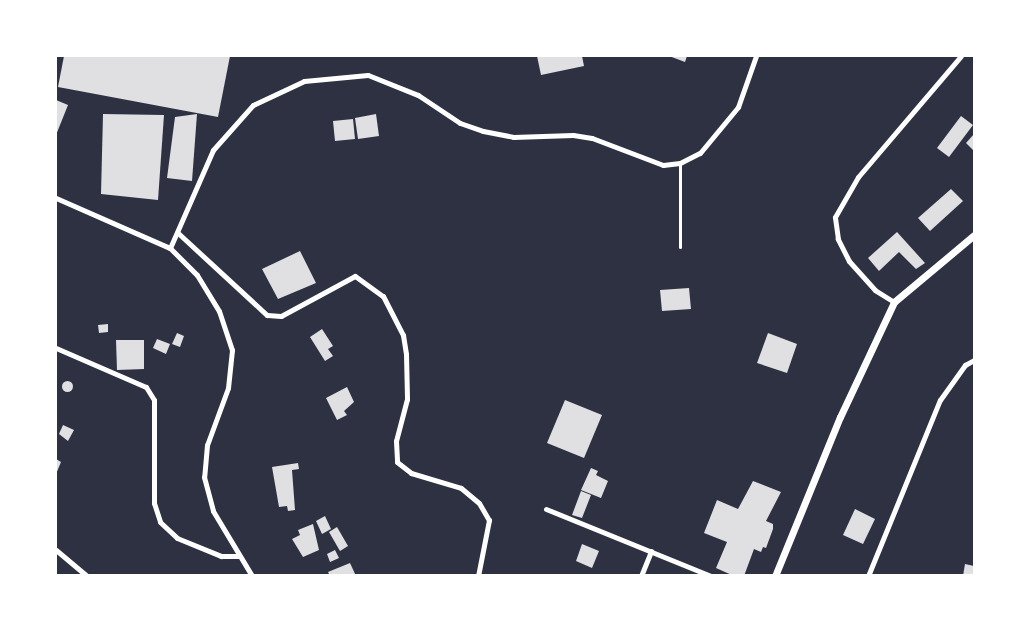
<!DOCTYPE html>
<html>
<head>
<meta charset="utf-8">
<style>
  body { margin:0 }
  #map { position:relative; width:1030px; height:631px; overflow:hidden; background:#2d3142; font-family:Roboto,sans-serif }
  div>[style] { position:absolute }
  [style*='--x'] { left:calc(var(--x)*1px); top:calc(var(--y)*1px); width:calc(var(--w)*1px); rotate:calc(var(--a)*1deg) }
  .building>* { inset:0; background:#e0e0e3 }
  .round { border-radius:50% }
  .service>* { height:3px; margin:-1.5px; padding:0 1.5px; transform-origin:1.5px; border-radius:1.5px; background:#fff }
  .minor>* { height:5px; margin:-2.5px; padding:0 2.5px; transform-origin:2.5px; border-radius:2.5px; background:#fff }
  .tertiary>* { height:7px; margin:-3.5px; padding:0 3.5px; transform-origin:3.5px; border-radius:3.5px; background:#fff }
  span { translate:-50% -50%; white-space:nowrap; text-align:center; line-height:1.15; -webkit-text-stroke:6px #fff; paint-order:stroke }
  .frame { position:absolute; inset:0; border:57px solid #fff; pointer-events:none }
</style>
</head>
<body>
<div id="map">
  <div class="building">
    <div style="clip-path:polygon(64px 56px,230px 56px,218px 117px,58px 87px)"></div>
    <div style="clip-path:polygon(537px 56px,582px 56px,584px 66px,541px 75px)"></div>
    <div style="clip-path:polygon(669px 56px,687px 56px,685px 62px)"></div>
    <div style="clip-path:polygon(56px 100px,68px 105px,56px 135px)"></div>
    <div style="clip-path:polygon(103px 114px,164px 115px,158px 200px,101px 194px)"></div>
    <div style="clip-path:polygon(197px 114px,192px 181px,167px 178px,175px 117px)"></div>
    <div style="clip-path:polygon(376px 114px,379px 136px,358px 139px,355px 118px)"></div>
    <div style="clip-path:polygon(961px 116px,973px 125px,949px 157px,937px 148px)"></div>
    <div style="clip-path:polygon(353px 119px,355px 139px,335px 141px,333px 121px)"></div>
    <div style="clip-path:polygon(974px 134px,974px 151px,966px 143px)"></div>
    <div style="clip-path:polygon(951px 189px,963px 201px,930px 231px,918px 218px)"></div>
    <div style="clip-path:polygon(897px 232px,925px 263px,916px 269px,899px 252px,879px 271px,868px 258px)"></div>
    <div style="clip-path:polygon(300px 251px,316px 283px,278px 299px,262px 269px)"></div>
    <div style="clip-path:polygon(689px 288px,691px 309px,662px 311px,660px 290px)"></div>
    <div style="clip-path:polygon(108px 324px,108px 332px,99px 333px,98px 325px)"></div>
    <div style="clip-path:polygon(322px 329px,333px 346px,328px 349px,333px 356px,325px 361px,310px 337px)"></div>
    <div style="clip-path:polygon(177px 333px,184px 336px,180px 347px,172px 344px)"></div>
    <div style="clip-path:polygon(768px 333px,797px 344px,787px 373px,757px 363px)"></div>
    <div style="clip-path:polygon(157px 339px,170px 344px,166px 354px,153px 348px)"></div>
    <div style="clip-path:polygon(116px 340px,144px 340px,144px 369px,117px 370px)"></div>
    <div class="round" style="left:61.5px;top:380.5px;width:11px;height:11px"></div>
    <div style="clip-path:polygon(347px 387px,354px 402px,344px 411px,347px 415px,337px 420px,326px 398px)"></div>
    <div style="clip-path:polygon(565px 400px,602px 415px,584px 458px,547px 443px)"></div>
    <div style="clip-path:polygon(63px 425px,74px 430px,68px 441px,59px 434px)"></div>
    <div style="clip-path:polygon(56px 459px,61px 462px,56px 474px)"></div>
    <div style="clip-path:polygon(298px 463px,299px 469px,292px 470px,295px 510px,288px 511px,287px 506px,279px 507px,272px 467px)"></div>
    <div style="clip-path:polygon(591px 468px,598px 471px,596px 475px,608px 481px,601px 498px,581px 490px)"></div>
    <div style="clip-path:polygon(753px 481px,781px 492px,766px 521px,773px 524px,773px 529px,766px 548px,763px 547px,761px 552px,754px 549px,744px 576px,734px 576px,716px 568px,727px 542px,704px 533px,717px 500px,738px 509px)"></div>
    <div style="clip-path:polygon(581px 491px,591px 495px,582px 518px,572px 515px)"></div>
    <div style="clip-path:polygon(855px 509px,875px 519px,863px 544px,843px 535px)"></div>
    <div style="clip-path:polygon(325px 516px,331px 529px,322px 534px,316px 521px)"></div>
    <div style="clip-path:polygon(313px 524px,319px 550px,303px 557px,292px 539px,300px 535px,298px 530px)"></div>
    <div style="clip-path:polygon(337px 527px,348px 546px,340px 551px,329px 532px)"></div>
    <div style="clip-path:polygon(582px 544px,599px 551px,592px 568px,576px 561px)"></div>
    <div style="clip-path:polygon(335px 550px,339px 558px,330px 562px,327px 554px)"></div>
    <div style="clip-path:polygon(350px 563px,356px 576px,330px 576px,328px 572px)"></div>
    <div style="clip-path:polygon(965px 564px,974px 566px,974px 576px,963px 576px)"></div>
  </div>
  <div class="service">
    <div style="--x:680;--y:247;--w:84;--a:-90"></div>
  </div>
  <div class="minor">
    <div style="--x:56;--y:198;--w:124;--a:23.7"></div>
    <div style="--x:170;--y:248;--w:38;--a:45"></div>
    <div style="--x:197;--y:275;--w:42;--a:58.6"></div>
    <div style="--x:219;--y:311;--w:41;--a:71.6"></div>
    <div style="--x:232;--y:350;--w:38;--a:96"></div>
    <div style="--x:228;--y:388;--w:61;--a:110.2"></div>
    <div style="--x:207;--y:445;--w:32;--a:95"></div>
    <div style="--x:204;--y:477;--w:35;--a:75"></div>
    <div style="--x:213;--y:511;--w:76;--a:59"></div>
    <div style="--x:178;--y:233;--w:121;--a:42.7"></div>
    <div style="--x:267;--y:315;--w:14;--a:4"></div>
    <div style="--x:281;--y:316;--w:84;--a:-28.4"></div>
    <div style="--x:355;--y:276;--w:34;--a:36"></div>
    <div style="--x:383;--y:296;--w:44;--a:62.9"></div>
    <div style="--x:403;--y:335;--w:19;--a:81"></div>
    <div style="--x:406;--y:354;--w:45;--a:88.7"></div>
    <div style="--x:407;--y:399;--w:43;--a:104.7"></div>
    <div style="--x:396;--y:441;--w:21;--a:87"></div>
    <div style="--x:397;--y:462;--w:18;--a:38"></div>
    <div style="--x:411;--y:473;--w:52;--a:16.7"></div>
    <div style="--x:461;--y:488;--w:23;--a:40"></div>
    <div style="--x:479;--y:503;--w:20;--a:60"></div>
    <div style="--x:489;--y:520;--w:57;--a:101.1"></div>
    <div style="--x:170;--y:248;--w:107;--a:-66.3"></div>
    <div style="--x:213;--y:150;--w:60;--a:-48.4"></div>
    <div style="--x:253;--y:105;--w:56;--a:-25.2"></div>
    <div style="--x:304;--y:81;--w:64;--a:-5.4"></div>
    <div style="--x:368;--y:75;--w:54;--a:21.8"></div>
    <div style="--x:418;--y:95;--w:50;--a:33.7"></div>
    <div style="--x:460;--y:123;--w:24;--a:19"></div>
    <div style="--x:483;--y:131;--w:31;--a:11"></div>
    <div style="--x:513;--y:137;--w:60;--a:-1.9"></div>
    <div style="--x:573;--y:135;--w:19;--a:9"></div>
    <div style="--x:592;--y:138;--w:76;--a:20.8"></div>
    <div style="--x:663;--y:165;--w:17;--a:-7"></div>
    <div style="--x:680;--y:163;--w:22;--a:-27"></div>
    <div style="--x:700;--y:153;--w:60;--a:-50.4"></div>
    <div style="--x:738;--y:107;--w:54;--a:-70.6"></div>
    <div style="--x:894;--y:302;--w:22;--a:-148"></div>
    <div style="--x:875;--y:290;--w:39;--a:-132"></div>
    <div style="--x:849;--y:261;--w:25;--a:-117"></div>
    <div style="--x:838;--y:239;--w:22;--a:-98"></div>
    <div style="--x:835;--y:217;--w:46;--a:-60.1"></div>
    <div style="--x:858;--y:177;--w:159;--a:-49.6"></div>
    <div style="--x:56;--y:348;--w:98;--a:23.4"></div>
    <div style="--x:146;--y:387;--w:15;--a:58"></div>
    <div style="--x:154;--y:400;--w:103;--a:90"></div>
    <div style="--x:154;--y:503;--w:20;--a:72"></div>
    <div style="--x:160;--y:522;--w:23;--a:43"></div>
    <div style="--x:177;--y:538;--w:48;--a:22.2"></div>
    <div style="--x:221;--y:556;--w:18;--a:0"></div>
    <div style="--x:546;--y:509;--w:178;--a:22.1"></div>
    <div style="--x:56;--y:550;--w:40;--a:40"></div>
    <div style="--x:641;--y:576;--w:27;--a:-68"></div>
    <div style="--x:868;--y:576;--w:190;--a:-67.8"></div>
    <div style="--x:940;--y:400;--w:43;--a:-54.5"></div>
    <div style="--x:965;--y:365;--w:10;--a:-29"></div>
  </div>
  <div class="tertiary">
    <div style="--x:775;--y:576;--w:172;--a:-67.8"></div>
    <div style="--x:840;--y:417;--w:127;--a:-64.8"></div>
    <div style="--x:894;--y:302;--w:104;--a:-39.9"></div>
  </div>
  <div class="frame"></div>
</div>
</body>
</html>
